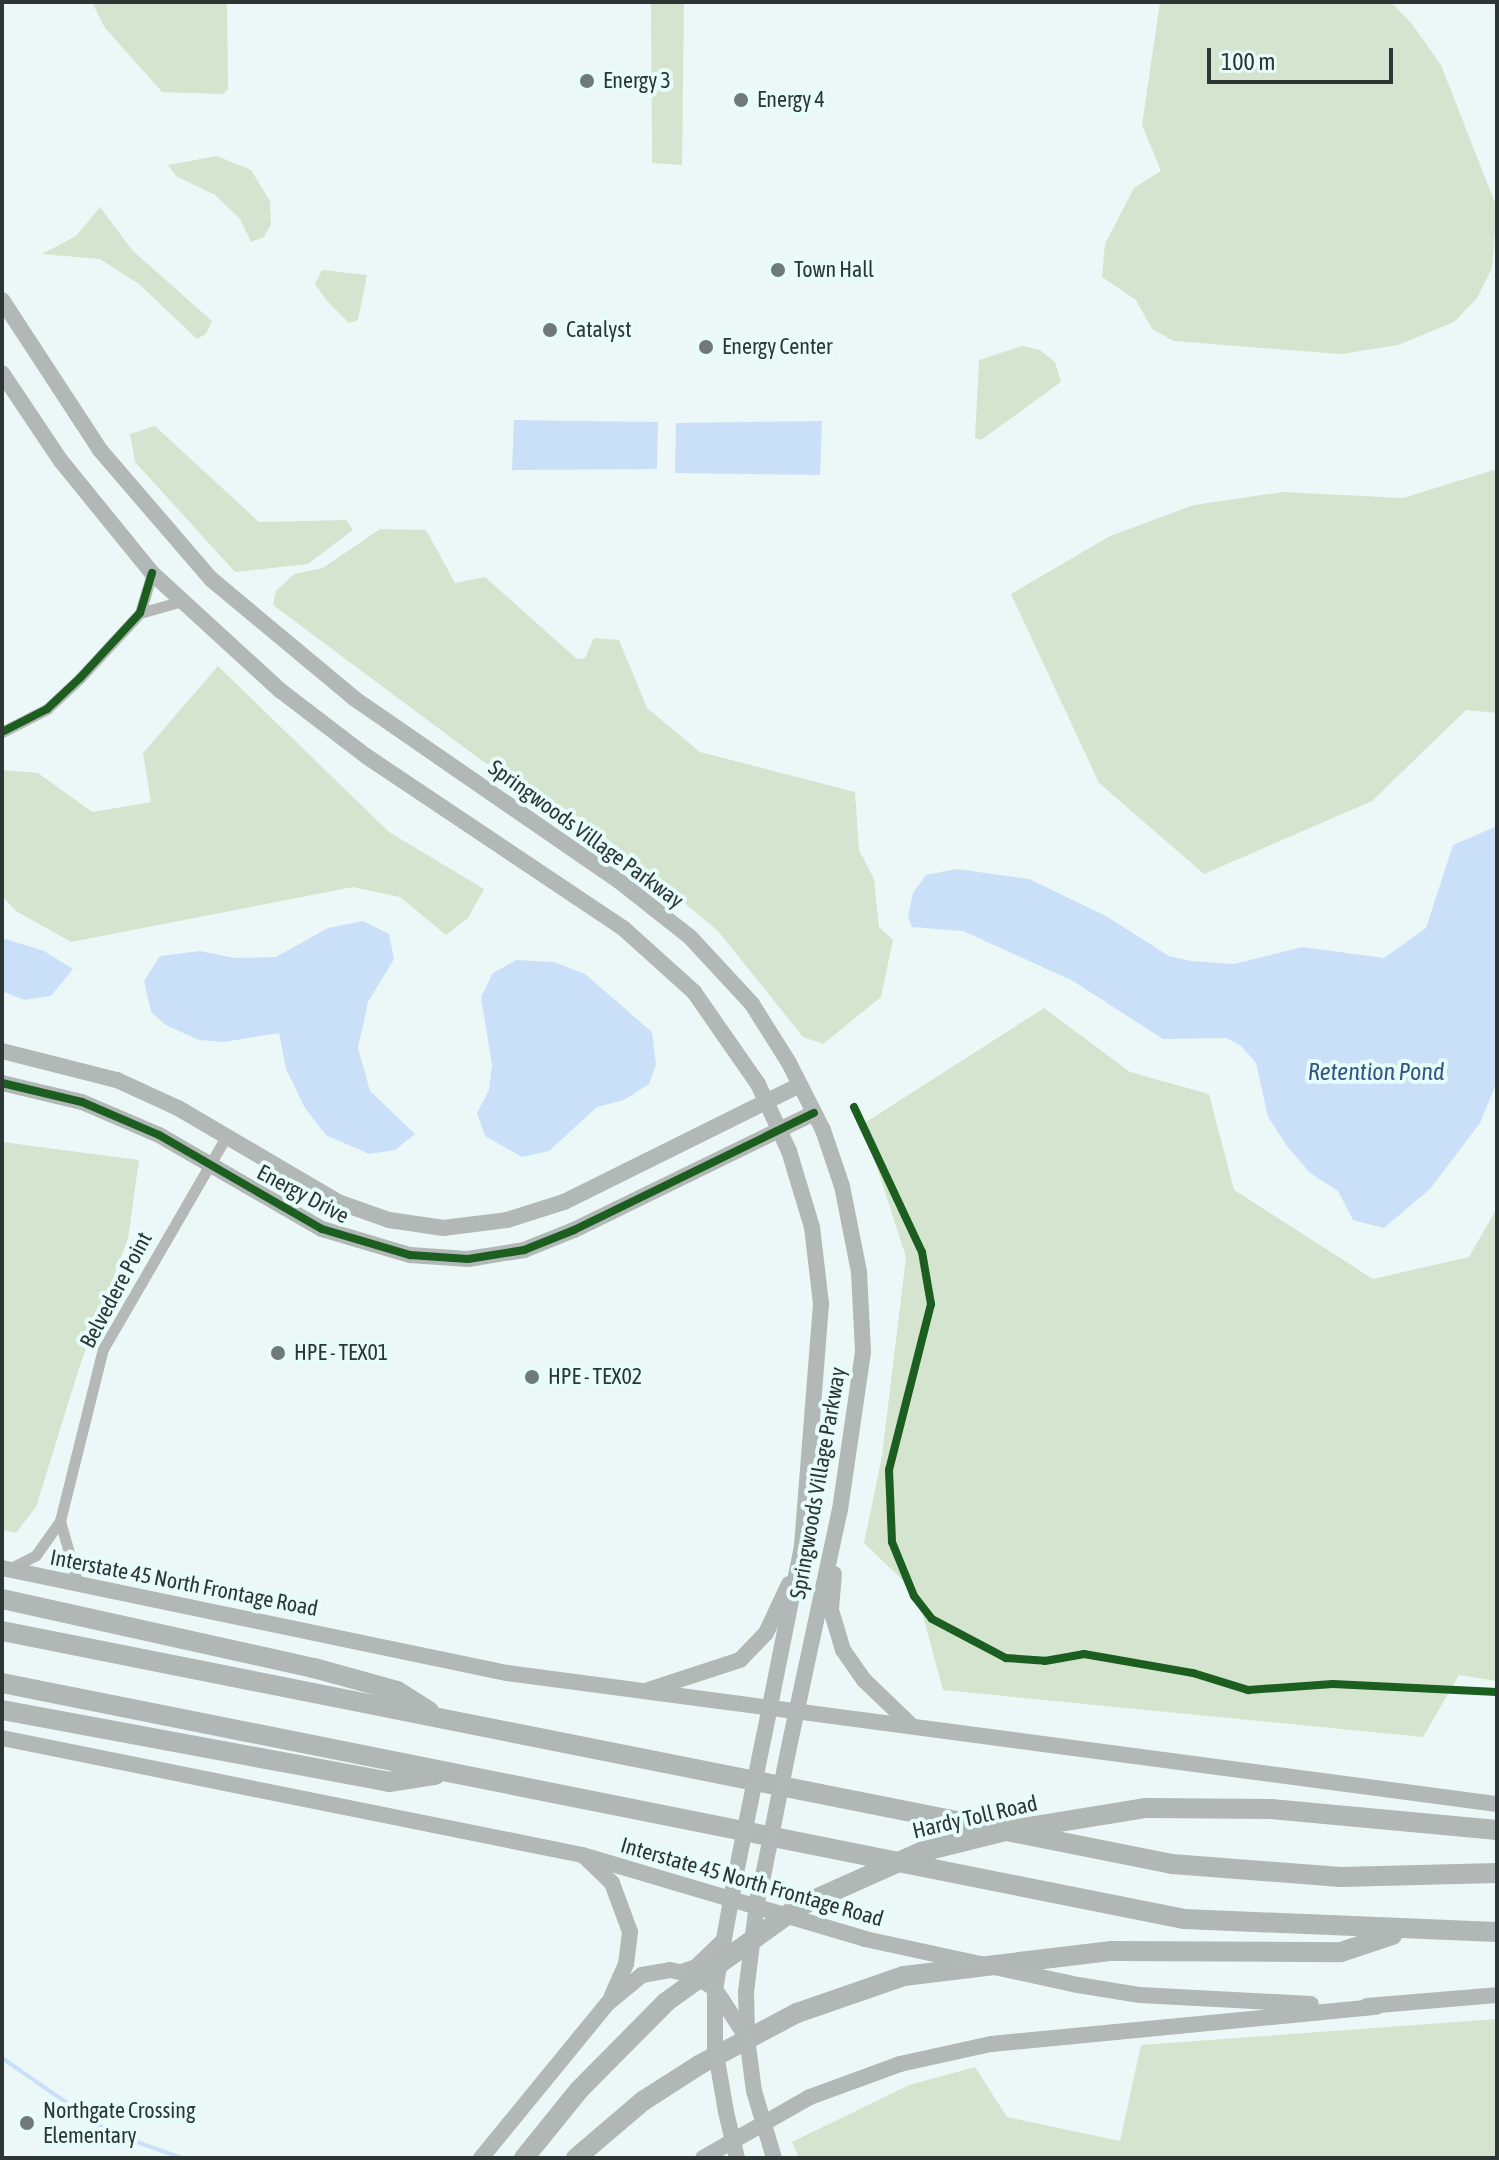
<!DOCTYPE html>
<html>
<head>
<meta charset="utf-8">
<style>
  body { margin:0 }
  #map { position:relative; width:1499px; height:2160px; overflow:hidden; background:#ecf8f7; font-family:"Asap Condensed",sans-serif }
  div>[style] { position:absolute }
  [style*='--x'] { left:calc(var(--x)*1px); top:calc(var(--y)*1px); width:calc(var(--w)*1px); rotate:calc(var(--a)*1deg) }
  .green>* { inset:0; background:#d5e4ce }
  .water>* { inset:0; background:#cae0f8 }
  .stream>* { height:4px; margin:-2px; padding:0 2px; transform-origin:2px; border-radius:2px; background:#cae0f8 }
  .street>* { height:11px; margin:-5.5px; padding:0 5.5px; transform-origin:5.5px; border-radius:5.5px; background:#b4b9b7 }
  .secondary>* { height:16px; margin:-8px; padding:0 8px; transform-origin:8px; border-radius:8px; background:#b1b8b6 }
  .highway>* { height:20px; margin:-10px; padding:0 10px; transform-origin:10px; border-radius:10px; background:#b0b7b5 }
  .secondary-bridge>* { height:16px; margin:-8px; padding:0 8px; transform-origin:8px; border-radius:8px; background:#b1b8b6 }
  .highway-bridge>* { height:20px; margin:-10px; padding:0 10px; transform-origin:10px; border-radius:10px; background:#b0b7b5 }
  .cycleway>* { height:8px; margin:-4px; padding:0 4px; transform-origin:4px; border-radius:4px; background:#1b5e20 }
  .dots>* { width:22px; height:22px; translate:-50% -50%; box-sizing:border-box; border:4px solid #e7fdfb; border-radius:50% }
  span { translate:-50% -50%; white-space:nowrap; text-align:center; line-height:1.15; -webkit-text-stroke:8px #e7fdfb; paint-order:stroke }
  .poi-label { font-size:22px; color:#2d3535 }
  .left { translate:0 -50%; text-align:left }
  .street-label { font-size:22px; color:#2d3535 }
  .water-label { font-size:24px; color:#355685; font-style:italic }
  .frame { position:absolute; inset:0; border:4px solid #2d3535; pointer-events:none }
  .scale { position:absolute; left:1207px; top:48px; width:186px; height:36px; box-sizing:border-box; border:4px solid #2d3535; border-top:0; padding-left:10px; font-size:24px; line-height:28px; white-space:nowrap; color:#2d3535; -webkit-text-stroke:6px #e7fdfb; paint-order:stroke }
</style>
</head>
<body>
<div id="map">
  <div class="green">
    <div style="clip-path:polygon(92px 2px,227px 2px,228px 89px,223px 94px,162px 92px,105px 28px)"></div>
    <div style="clip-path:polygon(651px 2px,684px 2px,682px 165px,652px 163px)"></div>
    <div style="clip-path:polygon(1160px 2px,1391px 2px,1412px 24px,1441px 65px,1497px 208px,1492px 268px,1477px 298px,1454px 322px,1398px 345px,1341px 354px,1174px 341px,1152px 329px,1136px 300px,1102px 277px,1105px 244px,1134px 188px,1161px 171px,1142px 125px)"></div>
    <div style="clip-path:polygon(217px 156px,251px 170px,270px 201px,271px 224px,264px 237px,251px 242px,240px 219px,215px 195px,176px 176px,168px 165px)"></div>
    <div style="clip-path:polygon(100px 207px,132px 250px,212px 321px,206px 334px,197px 339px,139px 284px,100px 259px,42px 254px,76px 236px)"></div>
    <div style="clip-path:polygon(322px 270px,367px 275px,358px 320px,349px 323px,326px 300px,315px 284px)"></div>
    <div style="clip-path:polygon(1022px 346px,1040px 350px,1055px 362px,1061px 382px,981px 440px,975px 438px,979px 360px)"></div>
    <div style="clip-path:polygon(155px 426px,259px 522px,346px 520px,353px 530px,308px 564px,235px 572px,135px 462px,130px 434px)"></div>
    <div style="clip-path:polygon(1497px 469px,1497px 713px,1466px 710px,1372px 801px,1204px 874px,1099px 783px,1011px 594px,1110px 536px,1194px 505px,1283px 492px,1403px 498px)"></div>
    <div style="clip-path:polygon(380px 529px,426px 530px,455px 583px,485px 577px,577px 659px,585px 658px,594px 638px,619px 640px,647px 708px,700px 752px,855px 792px,859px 850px,874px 879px,879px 927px,893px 940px,881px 997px,823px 1044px,803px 1037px,718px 931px,584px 820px,481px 760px,273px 605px,276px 591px,294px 574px,323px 568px)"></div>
    <div style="clip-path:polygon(218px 666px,389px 832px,484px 889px,468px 918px,446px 935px,400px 897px,353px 887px,71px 942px,16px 911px,2px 896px,2px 770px,38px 773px,92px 812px,151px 802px,143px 753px)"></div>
    <div style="clip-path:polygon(1044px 1008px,1130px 1072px,1209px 1094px,1234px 1190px,1373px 1279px,1469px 1257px,1497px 1208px,1497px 1681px,1459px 1675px,1423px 1737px,943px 1690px,917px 1594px,864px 1543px,882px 1456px,906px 1257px,863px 1124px)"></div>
    <div style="clip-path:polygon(2px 1142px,139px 1160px,128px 1239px,80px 1365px,36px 1507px,16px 1533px,2px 1530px)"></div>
    <div style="clip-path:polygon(1497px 2019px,1497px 2158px,799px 2158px,792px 2142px,909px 2085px,975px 2067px,1007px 2117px,1120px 2141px,1141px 2045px)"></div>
  </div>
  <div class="water">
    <div style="clip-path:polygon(514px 420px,658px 422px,657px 469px,512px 470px)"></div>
    <div style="clip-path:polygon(822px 421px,820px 475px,675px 473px,676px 423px)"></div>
    <div style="clip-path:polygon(1497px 826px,1497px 1082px,1480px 1123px,1430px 1189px,1384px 1228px,1353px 1220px,1338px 1191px,1310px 1173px,1287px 1146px,1268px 1117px,1256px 1063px,1240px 1045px,1226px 1038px,1163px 1039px,1073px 981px,963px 931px,912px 927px,908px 917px,913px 893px,926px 875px,957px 869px,1029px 879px,1106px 916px,1169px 956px,1191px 961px,1234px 964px,1302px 947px,1384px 958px,1426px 928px,1453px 845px)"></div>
    <div style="clip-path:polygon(363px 921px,389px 934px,394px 959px,368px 1002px,358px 1048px,370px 1091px,415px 1134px,395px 1150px,369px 1154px,326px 1135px,305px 1108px,286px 1069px,279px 1033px,224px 1042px,199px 1040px,166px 1025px,151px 1012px,144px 981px,160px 956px,200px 951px,235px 958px,276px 957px,328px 928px)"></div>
    <div style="clip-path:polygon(2px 938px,44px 951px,73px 969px,51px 996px,24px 1000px,2px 991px)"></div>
    <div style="clip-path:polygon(516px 960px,554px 962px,585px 974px,652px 1032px,656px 1064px,649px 1084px,624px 1100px,597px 1107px,549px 1151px,522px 1157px,485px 1136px,477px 1113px,489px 1090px,492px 1065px,481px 997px,493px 973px)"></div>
  </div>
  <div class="stream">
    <div style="--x:2;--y:2058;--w:130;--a:34.7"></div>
    <div style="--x:109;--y:2132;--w:77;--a:19.6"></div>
  </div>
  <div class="street">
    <div style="--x:140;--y:613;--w:44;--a:-15.9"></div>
    <div style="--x:2;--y:732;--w:51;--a:-27.1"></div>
    <div style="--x:47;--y:709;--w:45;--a:-43.2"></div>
    <div style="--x:80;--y:678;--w:88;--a:-47.3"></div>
    <div style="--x:140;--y:613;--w:42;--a:-73.3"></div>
    <div style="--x:60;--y:1521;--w:66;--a:74.1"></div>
    <div style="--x:9;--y:1569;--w:30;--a:-27"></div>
    <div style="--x:36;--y:1555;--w:42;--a:-54.8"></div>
    <div style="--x:60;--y:1521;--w:177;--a:-76"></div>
    <div style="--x:103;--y:1349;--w:245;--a:-59.9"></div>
  </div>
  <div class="secondary">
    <div style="--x:2;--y:300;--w:179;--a:56.8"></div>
    <div style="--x:100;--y:450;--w:170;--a:49.3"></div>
    <div style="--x:211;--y:579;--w:187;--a:39.8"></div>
    <div style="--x:355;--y:699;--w:321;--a:34.6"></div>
    <div style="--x:619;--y:881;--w:90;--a:38.3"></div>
    <div style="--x:690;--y:937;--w:91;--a:47.2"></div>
    <div style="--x:752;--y:1004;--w:70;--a:57.9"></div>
    <div style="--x:789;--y:1063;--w:75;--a:63.1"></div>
    <div style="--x:823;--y:1130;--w:59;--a:71.3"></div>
    <div style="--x:842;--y:1186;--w:88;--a:78.8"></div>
    <div style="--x:859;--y:1272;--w:80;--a:87.1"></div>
    <div style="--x:863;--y:1352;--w:159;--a:98.3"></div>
    <div style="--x:840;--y:1509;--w:238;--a:102.1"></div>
    <div style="--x:2;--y:373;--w:106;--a:56.2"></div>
    <div style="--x:61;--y:461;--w:144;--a:50.9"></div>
    <div style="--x:152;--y:573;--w:175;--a:42.5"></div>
    <div style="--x:281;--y:691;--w:107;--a:37.4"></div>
    <div style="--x:366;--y:756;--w:309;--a:33.8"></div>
    <div style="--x:623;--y:928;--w:96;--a:42"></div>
    <div style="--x:694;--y:992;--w:112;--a:55.2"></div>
    <div style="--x:758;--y:1084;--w:74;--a:65.2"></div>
    <div style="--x:789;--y:1151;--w:79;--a:73.2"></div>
    <div style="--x:812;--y:1227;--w:78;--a:83.3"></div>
    <div style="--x:821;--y:1304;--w:243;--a:94.5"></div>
    <div style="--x:802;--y:1546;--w:194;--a:101.3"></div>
    <div style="--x:2;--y:1051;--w:119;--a:14.2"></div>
    <div style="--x:117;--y:1080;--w:67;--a:24.7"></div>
    <div style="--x:178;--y:1108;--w:186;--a:30.4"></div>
    <div style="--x:338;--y:1202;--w:54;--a:19.4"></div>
    <div style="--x:389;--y:1220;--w:55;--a:8.4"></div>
    <div style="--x:443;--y:1228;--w:64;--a:-7.1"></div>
    <div style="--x:507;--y:1220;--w:60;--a:-17.5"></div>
    <div style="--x:564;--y:1202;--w:263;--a:-26.4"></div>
    <div style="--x:2;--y:1083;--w:82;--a:13.4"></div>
    <div style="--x:82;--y:1102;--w:84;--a:23.2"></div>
    <div style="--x:159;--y:1135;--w:188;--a:30"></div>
    <div style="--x:322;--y:1229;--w:92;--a:16.5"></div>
    <div style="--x:410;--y:1255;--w:58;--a:3.9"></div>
    <div style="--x:468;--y:1259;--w:57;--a:-9.1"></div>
    <div style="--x:524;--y:1250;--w:54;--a:-21.8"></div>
    <div style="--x:574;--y:1230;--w:267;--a:-26"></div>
    <div style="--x:2;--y:1568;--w:516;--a:11.75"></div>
    <div style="--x:507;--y:1673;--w:999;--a:7.54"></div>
    <div style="--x:834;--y:1574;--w:36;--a:95"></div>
    <div style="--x:831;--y:1610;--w:42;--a:73.3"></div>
    <div style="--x:843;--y:1650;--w:37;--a:55"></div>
    <div style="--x:864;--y:1680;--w:66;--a:43.8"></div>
    <div style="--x:648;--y:1690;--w:97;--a:-18.1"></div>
    <div style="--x:740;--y:1660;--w:37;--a:-46"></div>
    <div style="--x:766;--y:1633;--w:54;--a:-64.9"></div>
    <div style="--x:2;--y:1738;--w:592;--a:11.4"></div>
    <div style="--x:582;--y:1855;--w:295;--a:16.5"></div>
    <div style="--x:584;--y:1856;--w:39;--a:44"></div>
    <div style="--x:612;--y:1883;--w:52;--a:69.8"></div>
    <div style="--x:630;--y:1932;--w:32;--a:97"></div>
    <div style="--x:626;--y:1964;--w:36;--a:114"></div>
    <div style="--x:681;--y:1972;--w:16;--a:-18"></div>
    <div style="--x:696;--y:1967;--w:35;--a:-44"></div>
    <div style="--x:1078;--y:1985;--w:63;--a:9.2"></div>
    <div style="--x:1140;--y:1995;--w:171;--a:3"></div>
    <div style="--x:1367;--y:2006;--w:130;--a:-4.8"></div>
    <div style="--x:747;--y:2032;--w:40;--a:-91.4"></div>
    <div style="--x:746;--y:1992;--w:97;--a:-82.9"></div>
    <div style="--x:715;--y:2048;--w:59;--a:-90"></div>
    <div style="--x:715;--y:1989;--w:102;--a:-79.8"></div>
    <div style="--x:754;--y:2091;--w:70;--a:73.4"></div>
    <div style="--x:726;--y:2112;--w:47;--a:76.6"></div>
    <div style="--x:481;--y:2158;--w:200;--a:-50.7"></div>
    <div style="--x:608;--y:2003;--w:44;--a:-39.5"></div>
    <div style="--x:642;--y:1975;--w:28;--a:-10"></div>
    <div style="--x:670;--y:1970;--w:24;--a:12"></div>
    <div style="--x:693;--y:1975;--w:26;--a:32"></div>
    <div style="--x:715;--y:1989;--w:59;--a:56.9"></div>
    <div style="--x:703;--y:2158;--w:123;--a:-29.7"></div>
    <div style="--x:810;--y:2097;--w:96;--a:-20.1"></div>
    <div style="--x:900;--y:2064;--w:93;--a:-12.4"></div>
    <div style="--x:991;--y:2044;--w:387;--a:-5.5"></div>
  </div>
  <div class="highway">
    <div style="--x:2;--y:1599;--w:320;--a:12.5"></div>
    <div style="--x:314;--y:1668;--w:86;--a:15.5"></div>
    <div style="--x:397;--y:1691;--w:38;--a:32"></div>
    <div style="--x:2;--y:1631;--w:1193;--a:11.26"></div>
    <div style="--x:1172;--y:1864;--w:169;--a:4.4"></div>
    <div style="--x:1340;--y:1877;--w:157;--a:-1.5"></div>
    <div style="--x:2;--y:1683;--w:1205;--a:11.29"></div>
    <div style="--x:1184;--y:1919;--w:313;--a:2.4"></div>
    <div style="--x:2;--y:1710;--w:394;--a:10.5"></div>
    <div style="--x:389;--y:1782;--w:47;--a:-8.7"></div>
    <div style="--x:1146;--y:1808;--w:125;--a:0.5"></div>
    <div style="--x:1271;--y:1809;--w:227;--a:5.3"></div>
    <div style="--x:576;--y:2158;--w:88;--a:-40.4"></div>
    <div style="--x:643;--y:2101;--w:67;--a:-32.7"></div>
    <div style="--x:699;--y:2065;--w:111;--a:-28"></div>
    <div style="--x:797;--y:2013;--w:113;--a:-19.1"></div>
    <div style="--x:904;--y:1976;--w:209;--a:-6.9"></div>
    <div style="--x:1112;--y:1951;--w:229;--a:0.3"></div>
    <div style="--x:1341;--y:1952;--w:54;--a:-18.4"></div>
  </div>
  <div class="secondary-bridge">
    <div style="--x:734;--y:1883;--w:150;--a:-78.5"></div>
    <div style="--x:760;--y:1891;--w:152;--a:-78.6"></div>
    <div style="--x:865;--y:1939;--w:218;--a:12.2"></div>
    <div style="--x:747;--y:2038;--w:53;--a:82.5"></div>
    <div style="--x:715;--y:2048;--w:65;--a:80.2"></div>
  </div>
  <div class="highway-bridge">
    <div style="--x:524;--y:2158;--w:87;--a:-51"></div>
    <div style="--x:579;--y:2090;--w:124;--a:-45.3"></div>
    <div style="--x:666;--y:2002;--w:163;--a:-35.7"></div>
    <div style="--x:798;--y:1907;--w:135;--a:-24.1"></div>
    <div style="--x:921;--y:1852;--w:87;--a:-14"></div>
    <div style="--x:1005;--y:1831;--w:143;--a:-9.3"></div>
  </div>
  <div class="cycleway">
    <div style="--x:2;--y:732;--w:51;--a:-27.1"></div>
    <div style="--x:47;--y:709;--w:45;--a:-43.2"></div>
    <div style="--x:80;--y:678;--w:88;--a:-47.3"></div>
    <div style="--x:140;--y:613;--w:42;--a:-73.3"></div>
    <div style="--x:2;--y:1083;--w:82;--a:13.4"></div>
    <div style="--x:82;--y:1102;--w:84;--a:23.2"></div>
    <div style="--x:159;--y:1135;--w:188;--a:30"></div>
    <div style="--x:322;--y:1229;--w:92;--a:16.5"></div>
    <div style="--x:410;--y:1255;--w:58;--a:3.9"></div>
    <div style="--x:468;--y:1259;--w:57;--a:-9.1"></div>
    <div style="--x:524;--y:1250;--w:54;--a:-21.8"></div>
    <div style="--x:574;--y:1230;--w:267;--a:-26"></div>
    <div style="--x:854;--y:1107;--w:160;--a:64.9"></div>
    <div style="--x:922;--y:1252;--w:53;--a:80.2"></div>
    <div style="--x:931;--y:1304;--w:171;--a:104.2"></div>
    <div style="--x:889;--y:1470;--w:72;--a:87.6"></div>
    <div style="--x:892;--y:1542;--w:58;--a:67.8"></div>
    <div style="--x:914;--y:1596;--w:29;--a:52"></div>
    <div style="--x:932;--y:1619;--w:84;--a:27.8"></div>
    <div style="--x:1006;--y:1658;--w:39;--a:4"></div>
    <div style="--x:1045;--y:1661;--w:40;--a:-10"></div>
    <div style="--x:1084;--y:1654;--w:111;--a:9.9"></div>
    <div style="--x:1193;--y:1673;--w:58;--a:17.2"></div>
    <div style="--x:1248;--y:1690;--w:85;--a:-4"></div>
    <div style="--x:1333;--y:1684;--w:164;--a:2.8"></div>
  </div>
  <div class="dots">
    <div style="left:587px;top:81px;background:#707979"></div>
    <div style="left:741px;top:100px;background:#707979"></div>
    <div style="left:778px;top:270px;background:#707979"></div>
    <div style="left:550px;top:330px;background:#707979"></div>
    <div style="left:706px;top:347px;background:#707979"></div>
    <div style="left:278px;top:1353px;background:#707979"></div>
    <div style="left:532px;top:1377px;background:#707979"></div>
    <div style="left:27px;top:2123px;background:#707979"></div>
  </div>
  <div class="poi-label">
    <span class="left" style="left:603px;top:81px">Energy 3</span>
    <span class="left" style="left:757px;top:100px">Energy 4</span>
    <span class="left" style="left:794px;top:270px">Town Hall</span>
    <span class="left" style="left:566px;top:330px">Catalyst</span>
    <span class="left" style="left:722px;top:347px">Energy Center</span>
    <span class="left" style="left:294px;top:1353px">HPE - TEX01</span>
    <span class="left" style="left:548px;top:1377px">HPE - TEX02</span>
    <span class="left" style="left:43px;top:2123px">Northgate Crossing<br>Elementary</span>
  </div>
  <div class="street-label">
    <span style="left:586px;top:834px;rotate:36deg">Springwoods Village Parkway</span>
    <span style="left:303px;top:1194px;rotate:28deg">Energy Drive</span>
    <span style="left:116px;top:1290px;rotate:-62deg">Belvedere Point</span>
    <span style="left:818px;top:1483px;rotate:-80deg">Springwoods Village Parkway</span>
    <span style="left:184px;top:1583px;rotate:11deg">Interstate 45 North Frontage Road</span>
    <span style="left:975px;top:1817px;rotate:-13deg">Hardy Toll Road</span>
    <span style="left:752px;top:1882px;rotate:16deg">Interstate 45 North Frontage Road</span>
  </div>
  <div class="water-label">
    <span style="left:1376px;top:1072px">Retention Pond</span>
  </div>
  <div class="frame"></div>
  <div class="scale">100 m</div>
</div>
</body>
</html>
